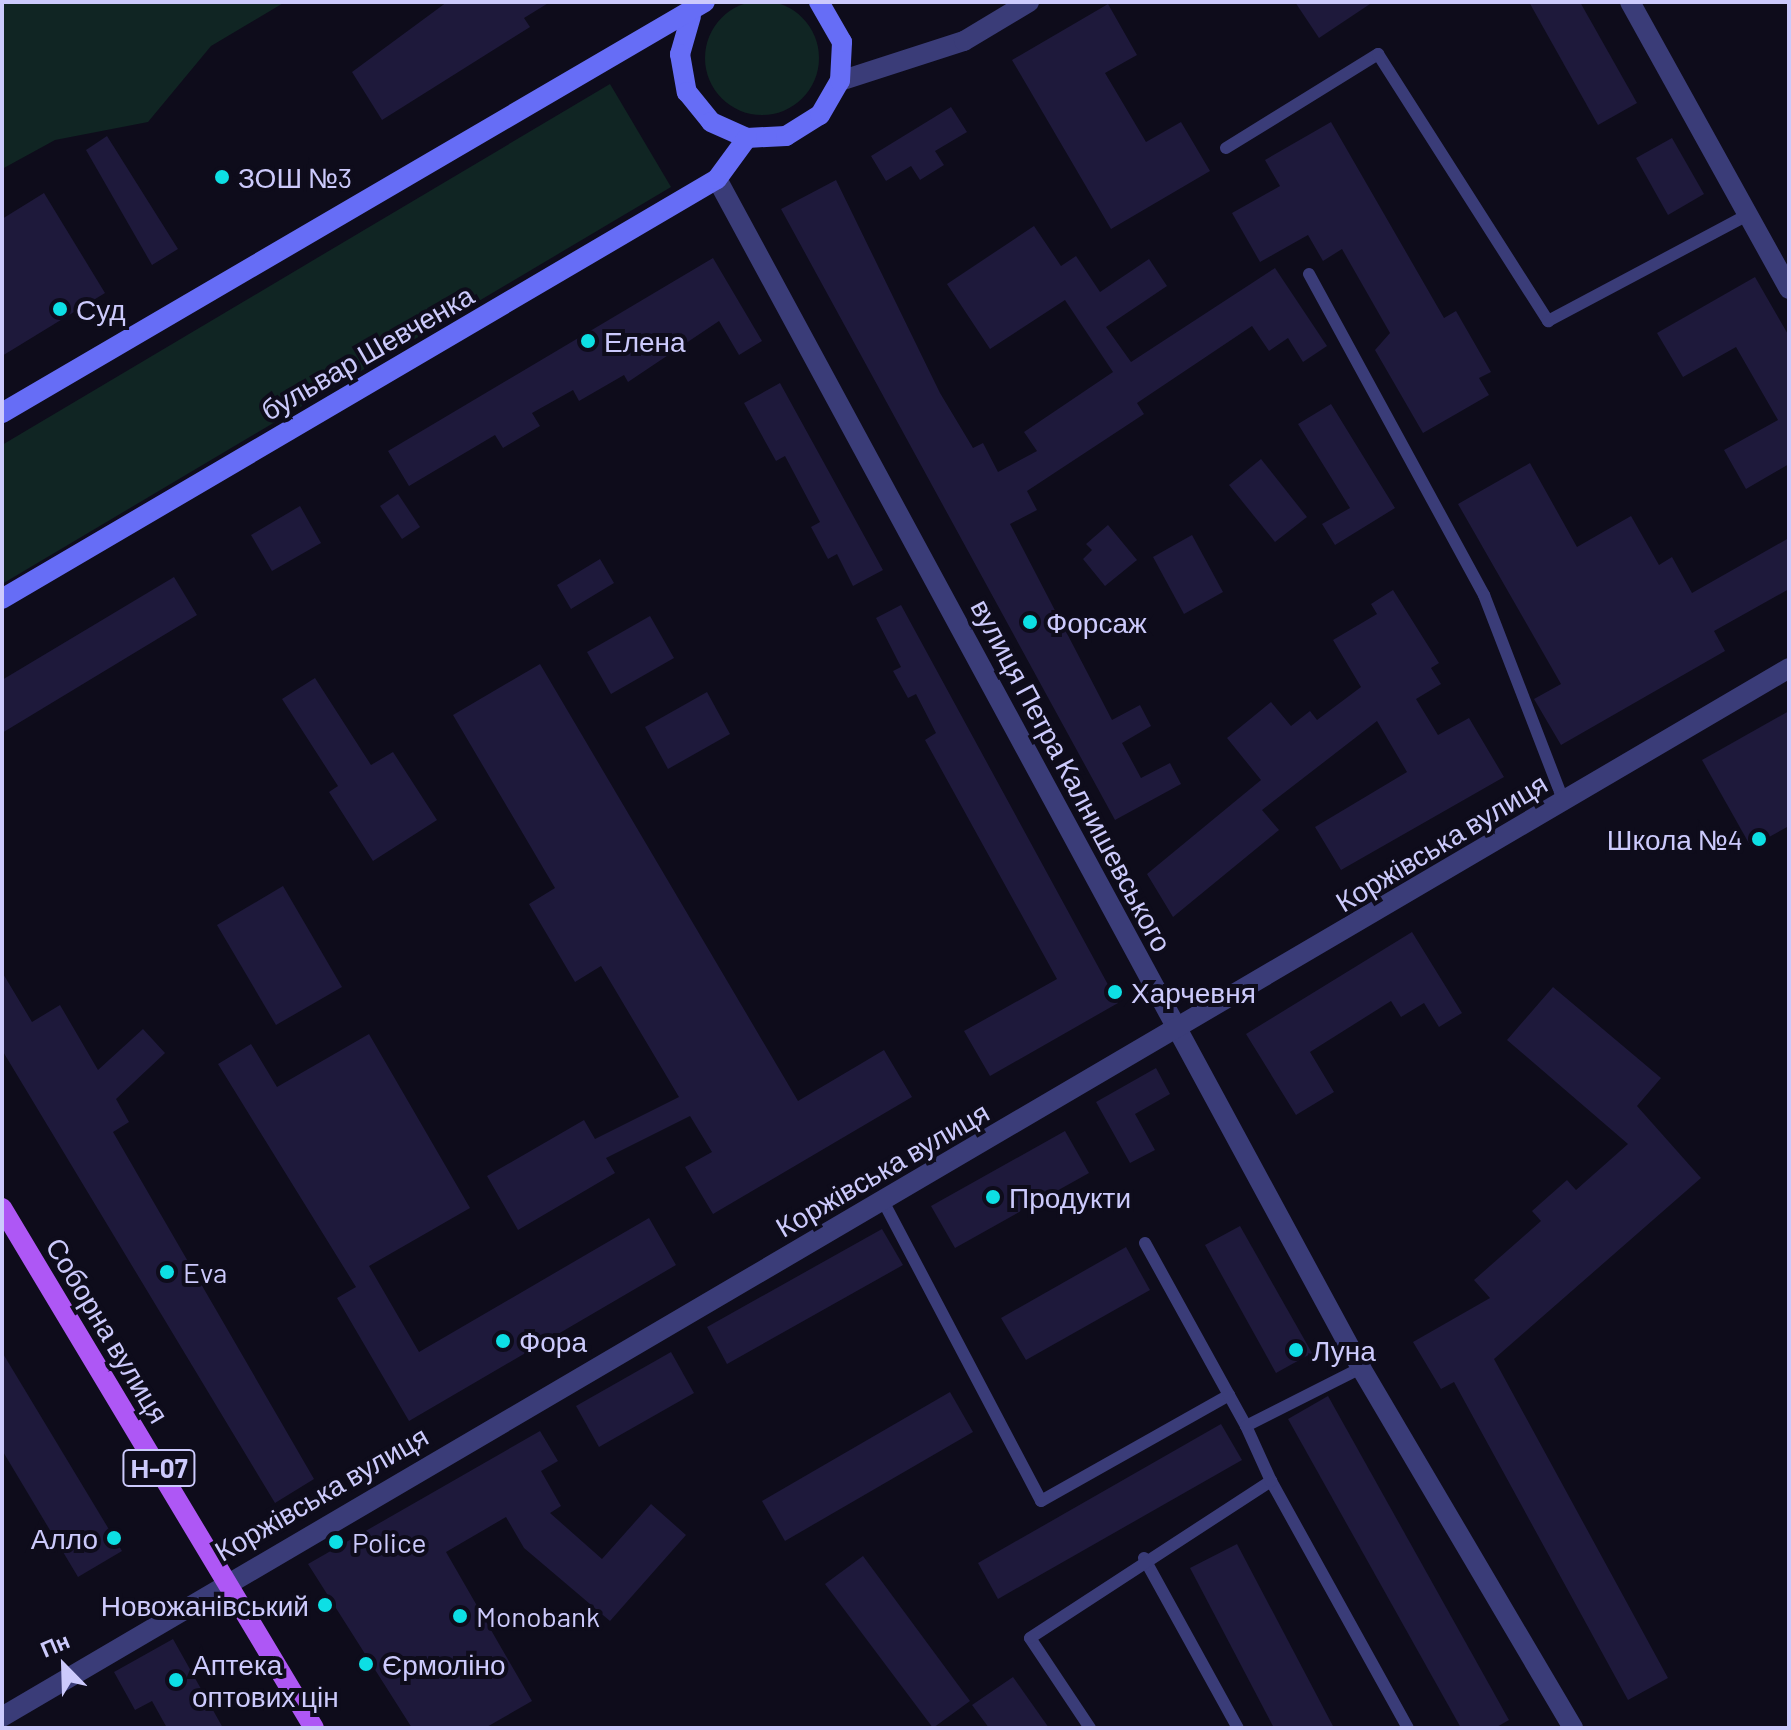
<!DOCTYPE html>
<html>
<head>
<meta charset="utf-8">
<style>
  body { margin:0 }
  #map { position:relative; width:1791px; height:1730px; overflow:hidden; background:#0e0c1b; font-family:Barlow,sans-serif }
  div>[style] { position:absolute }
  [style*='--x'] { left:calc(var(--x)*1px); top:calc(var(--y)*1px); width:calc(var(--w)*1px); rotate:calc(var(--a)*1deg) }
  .green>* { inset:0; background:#102523 }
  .round { border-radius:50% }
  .building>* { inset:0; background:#1e193b }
  .service>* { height:12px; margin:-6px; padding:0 6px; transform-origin:6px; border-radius:6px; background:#3a3c78 }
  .minor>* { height:20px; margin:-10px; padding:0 10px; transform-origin:10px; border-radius:10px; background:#3a3c78 }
  .tertiary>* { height:20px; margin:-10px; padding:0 10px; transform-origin:10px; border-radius:10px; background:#3a3c78 }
  .secondary>* { height:20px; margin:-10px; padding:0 10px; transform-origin:10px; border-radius:10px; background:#666df6 }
  .primary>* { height:20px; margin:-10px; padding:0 10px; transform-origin:10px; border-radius:10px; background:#ae57f5 }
  .dots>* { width:22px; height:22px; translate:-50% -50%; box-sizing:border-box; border:4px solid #0e0c1b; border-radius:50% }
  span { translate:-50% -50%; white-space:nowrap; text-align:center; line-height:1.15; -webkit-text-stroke:8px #0e0c1b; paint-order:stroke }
  .shield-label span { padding:2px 6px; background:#0e0c1b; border:2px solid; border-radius:6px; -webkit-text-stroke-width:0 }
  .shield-label { font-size:26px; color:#cccafc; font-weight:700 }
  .poi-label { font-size:28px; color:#cccafc }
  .left { translate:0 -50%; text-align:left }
  .right { translate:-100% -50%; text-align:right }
  .street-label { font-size:28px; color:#cccafc }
  .frame { position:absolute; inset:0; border:4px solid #cccafc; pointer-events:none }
  .north { position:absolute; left:24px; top:1626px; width:80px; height:80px; -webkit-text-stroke:6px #0e0c1b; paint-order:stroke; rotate:337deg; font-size:22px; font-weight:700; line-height:32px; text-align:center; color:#cccafc }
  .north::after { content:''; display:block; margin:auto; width:28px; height:36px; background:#cccafc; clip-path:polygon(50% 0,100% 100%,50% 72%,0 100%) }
</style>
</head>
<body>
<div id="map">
  <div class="green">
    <div class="round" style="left:705px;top:1px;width:114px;height:114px"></div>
    <div style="clip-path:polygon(2px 2px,285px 2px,211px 46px,148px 122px,55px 140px,2px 169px)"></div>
    <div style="clip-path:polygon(610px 84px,671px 187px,2px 584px,2px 445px)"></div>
  </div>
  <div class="building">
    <div style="clip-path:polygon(447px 2px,550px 2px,524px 18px,530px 27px,382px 120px,352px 72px)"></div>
    <div style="clip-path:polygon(1295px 2px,1373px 2px,1319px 38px)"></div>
    <div style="clip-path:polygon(1529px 2px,1580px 2px,1637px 103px,1598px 125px)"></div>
    <div style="clip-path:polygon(1108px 4px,1137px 55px,1105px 73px,1146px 142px,1181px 122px,1210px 171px,1111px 229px,1012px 60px)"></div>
    <div style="clip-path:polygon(951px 107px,967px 132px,935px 151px,944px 165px,920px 180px,911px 166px,886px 181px,871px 156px)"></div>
    <div style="clip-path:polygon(1331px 122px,1444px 318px,1456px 311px,1491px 372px,1479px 378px,1489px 395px,1423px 433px,1375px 350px,1390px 333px,1342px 249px,1323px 261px,1308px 235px,1260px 262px,1232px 213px,1280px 186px,1265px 160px)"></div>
    <div style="clip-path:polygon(107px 136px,178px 249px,152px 265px,86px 150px)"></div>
    <div style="clip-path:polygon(1672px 138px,1704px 194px,1668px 215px,1636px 158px)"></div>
    <div style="clip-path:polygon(836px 180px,940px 393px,973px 448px,983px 443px,998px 472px,1037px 451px,1024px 432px,1113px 372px,1065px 300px,990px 349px,947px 284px,1034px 226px,1061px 266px,1076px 256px,1100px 292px,1149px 259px,1167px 286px,1106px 327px,1131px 362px,1275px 268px,1327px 346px,1303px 362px,1288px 338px,1269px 351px,1252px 326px,1137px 403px,1144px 414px,1027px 491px,1037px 510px,1010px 524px,1112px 720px,1140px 705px,1151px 726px,1122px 743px,1141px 778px,1170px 763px,1181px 784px,1115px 820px,781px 209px)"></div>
    <div style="clip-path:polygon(44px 193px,105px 293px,2px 356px,2px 219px)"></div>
    <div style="clip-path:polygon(713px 258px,762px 341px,739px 355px,719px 321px,628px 382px,624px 375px,579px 401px,573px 390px,532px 413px,540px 426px,503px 448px,495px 435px,409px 486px,388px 451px)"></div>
    <div style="clip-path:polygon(1755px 277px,1789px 336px,1789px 464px,1746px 489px,1724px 450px,1778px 420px,1736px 347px,1683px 377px,1657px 333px)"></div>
    <div style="clip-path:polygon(780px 383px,883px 570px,853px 586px,837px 554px,828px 559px,811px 527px,820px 522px,785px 456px,776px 461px,744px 403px)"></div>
    <div style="clip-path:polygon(1331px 404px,1395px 508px,1335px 545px,1322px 524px,1350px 508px,1298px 424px)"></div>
    <div style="clip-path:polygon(1261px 459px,1307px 517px,1275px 542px,1229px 485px)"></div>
    <div style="clip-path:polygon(1530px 463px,1577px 547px,1631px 516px,1659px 565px,1672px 557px,1692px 593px,1789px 538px,1789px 589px,1714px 631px,1725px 651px,1561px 745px,1534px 699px,1561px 684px,1458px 504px)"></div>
    <div style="clip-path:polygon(398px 494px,420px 527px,402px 539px,380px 506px)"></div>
    <div style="clip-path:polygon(300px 506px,321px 543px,272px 571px,251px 535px)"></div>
    <div style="clip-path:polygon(1108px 525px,1137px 560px,1105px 586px,1083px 559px,1092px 550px,1086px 544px)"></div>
    <div style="clip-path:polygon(1192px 535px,1223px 592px,1184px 614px,1153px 557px)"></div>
    <div style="clip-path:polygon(600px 559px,614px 583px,571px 609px,557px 585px)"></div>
    <div style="clip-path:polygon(174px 577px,197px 615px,2px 733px,2px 680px)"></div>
    <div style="clip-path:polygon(1393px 590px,1439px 663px,1431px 668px,1441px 684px,1416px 699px,1438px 735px,1469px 718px,1504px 777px,1341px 870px,1315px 827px,1407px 772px,1377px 721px,1262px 810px,1279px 830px,1173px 917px,1147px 874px,1261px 780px,1227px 738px,1271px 702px,1291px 726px,1310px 711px,1317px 720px,1361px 687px,1333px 640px,1377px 614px,1371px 604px)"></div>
    <div style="clip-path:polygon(901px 605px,1118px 1003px,990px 1076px,964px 1031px,1057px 979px,925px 740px,936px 733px,916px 694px,908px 698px,893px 671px,901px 667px,876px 618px)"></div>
    <div style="clip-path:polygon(650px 616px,674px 658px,611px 694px,587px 652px)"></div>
    <div style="clip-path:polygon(540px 664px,798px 1101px,884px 1050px,912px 1097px,713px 1214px,685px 1167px,712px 1152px,690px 1116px,606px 1158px,615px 1173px,518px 1230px,487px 1176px,584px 1120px,595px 1139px,679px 1097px,601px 966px,575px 982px,529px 904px,555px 888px,453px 715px)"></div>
    <div style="clip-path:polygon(315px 678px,371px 765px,393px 752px,437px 820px,373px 861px,329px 792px,338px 786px,282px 699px)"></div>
    <div style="clip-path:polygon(707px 692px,730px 734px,668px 769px,645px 727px)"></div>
    <div style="clip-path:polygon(1789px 711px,1789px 826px,1751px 847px,1702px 760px)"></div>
    <div style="clip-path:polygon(283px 886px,342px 987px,276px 1025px,217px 925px)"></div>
    <div style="clip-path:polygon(1412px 932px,1462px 1013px,1439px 1027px,1424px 1003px,1401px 1017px,1391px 1001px,1310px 1052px,1334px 1092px,1296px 1115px,1246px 1034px)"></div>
    <div style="clip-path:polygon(2px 972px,32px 1022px,60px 1005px,98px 1070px,143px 1029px,165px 1053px,116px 1099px,129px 1122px,113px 1132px,314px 1479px,275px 1503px,2px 1050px)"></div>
    <div style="clip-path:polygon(1553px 987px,1661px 1078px,1637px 1106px,1701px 1178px,1494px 1359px,1668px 1678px,1628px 1700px,1454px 1382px,1441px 1389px,1413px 1342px,1490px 1298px,1474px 1280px,1541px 1221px,1532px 1211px,1567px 1180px,1576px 1190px,1628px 1144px,1507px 1040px)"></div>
    <div style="clip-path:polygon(369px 1034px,470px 1208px,369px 1266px,419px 1352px,649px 1218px,676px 1265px,409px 1421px,337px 1298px,356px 1287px,218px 1064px,251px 1044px,277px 1087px)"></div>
    <div style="clip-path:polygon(1156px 1068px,1170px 1094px,1135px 1114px,1155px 1150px,1130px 1163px,1096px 1102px)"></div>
    <div style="clip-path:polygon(1065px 1131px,1089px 1173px,955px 1248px,931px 1206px)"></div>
    <div style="clip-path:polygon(1240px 1226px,1312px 1353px,1276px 1373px,1205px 1245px)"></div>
    <div style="clip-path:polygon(882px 1229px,903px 1265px,727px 1364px,707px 1327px)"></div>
    <div style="clip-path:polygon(1126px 1247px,1150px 1290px,1026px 1360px,1001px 1318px)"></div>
    <div style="clip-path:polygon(2px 1352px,122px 1551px,78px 1577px,2px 1450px)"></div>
    <div style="clip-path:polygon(671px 1352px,694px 1393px,599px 1447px,576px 1406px)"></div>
    <div style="clip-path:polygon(950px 1392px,973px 1432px,785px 1541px,762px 1501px)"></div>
    <div style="clip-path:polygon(1328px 1396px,1509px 1720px,1495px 1728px,1461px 1728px,1288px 1419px)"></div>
    <div style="clip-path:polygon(1221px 1424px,1242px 1460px,998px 1599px,978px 1563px)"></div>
    <div style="clip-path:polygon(540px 1431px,558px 1461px,541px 1471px,561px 1506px,550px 1513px,602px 1559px,651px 1504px,686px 1535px,610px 1621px,524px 1548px,506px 1517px,446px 1552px,532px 1701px,485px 1728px,412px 1728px,308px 1564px)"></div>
    <div style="clip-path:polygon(1237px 1544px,1334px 1728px,1274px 1728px,1190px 1568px)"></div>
    <div style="clip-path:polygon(863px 1556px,970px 1701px,933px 1728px,825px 1584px)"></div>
    <div style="clip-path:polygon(173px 1639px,223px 1728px,167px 1728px,152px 1701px,135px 1710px,114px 1672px)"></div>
    <div style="clip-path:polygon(1013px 1677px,1049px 1728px,989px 1728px,972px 1705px)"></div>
  </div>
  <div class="service">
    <div style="--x:1226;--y:148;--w:179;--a:-31.7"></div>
    <div style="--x:1378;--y:54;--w:317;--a:57.5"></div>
    <div style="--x:1548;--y:321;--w:225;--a:-28"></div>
    <div style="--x:1309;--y:274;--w:366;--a:61.4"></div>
    <div style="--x:1484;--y:595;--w:222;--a:68.9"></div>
    <div style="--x:883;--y:1201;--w:339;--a:62.2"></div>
    <div style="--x:1041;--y:1501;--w:216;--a:-29.4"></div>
    <div style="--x:1145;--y:1243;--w:209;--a:61.1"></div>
    <div style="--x:1271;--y:1481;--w:282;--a:61"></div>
    <div style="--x:1144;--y:1558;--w:194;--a:61.1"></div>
    <div style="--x:1090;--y:1728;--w:108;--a:-123.7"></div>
    <div style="--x:1030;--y:1638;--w:288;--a:-33.1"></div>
    <div style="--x:1271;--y:1481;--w:60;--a:-114.4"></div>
    <div style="--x:1246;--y:1426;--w:129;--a:-26.8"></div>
  </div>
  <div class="minor">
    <div style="--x:1630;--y:2;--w:328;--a:61"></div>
    <div style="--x:840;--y:81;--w:130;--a:-17.9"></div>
    <div style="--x:964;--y:41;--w:76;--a:-31"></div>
    <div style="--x:717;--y:179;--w:1352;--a:61.56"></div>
    <div style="--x:1361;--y:1368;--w:418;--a:59.5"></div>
  </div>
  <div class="tertiary">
    <div style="--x:2;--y:1717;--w:2072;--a:-30.41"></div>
  </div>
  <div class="secondary">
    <div style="--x:691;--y:16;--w:40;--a:106"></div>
    <div style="--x:680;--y:54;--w:39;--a:80"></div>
    <div style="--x:687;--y:92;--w:38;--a:51"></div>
    <div style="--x:711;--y:122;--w:39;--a:24"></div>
    <div style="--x:747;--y:138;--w:39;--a:-3"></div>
    <div style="--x:786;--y:136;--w:40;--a:-32"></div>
    <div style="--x:820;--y:115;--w:39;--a:-60"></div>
    <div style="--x:840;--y:81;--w:39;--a:-87"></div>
    <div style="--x:842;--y:42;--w:46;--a:-119.9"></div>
    <div style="--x:2;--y:413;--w:814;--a:-30.31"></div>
    <div style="--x:2;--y:599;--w:829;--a:-30.43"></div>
    <div style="--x:717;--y:179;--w:51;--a:-53.8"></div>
  </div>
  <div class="primary">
    <div style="--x:2;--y:1208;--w:606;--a:59.04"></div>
  </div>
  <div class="dots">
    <div style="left:222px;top:177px;background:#0ddfe4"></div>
    <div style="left:60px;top:309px;background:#0ddfe4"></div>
    <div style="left:588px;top:341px;background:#0ddfe4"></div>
    <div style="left:1030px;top:622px;background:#0ddfe4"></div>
    <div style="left:1759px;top:839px;background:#0ddfe4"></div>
    <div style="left:1115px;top:992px;background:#0ddfe4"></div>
    <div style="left:993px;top:1197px;background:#0ddfe4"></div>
    <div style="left:167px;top:1272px;background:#0ddfe4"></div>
    <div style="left:503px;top:1341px;background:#0ddfe4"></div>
    <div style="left:1296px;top:1350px;background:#0ddfe4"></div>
    <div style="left:114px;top:1538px;background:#0ddfe4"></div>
    <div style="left:336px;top:1542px;background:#0ddfe4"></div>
    <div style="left:325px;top:1605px;background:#0ddfe4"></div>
    <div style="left:460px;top:1616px;background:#0ddfe4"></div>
    <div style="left:366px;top:1664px;background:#0ddfe4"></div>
    <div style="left:176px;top:1680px;background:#0ddfe4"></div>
  </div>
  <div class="shield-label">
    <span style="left:159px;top:1468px">Н-07</span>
  </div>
  <div class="poi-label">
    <span class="left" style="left:238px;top:177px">ЗОШ №3</span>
    <span class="left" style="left:76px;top:309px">Суд</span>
    <span class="left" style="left:604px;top:341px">Елена</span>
    <span class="left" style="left:1046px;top:622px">Форсаж</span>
    <span class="right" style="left:1743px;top:839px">Школа №4</span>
    <span class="left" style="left:1131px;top:992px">Харчевня</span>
    <span class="left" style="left:1009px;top:1197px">Продукти</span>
    <span class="left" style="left:183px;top:1272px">Eva</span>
    <span class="left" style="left:519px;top:1341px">Фора</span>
    <span class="left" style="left:1312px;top:1350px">Луна</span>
    <span class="right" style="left:98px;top:1538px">Алло</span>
    <span class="left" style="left:352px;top:1542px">Police</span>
    <span class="right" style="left:309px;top:1605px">Новожанівський</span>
    <span class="left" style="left:476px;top:1616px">Monobank</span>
    <span class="left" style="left:192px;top:1680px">Аптека<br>оптових цін</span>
    <span class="left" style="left:382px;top:1664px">Єрмоліно</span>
  </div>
  <div class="street-label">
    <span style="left:367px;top:352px;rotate:-30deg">бульвар Шевченка</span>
    <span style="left:1072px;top:775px;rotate:62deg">вулиця Петра Калнишевського</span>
    <span style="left:1441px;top:842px;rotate:-31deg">Коржівська вулиця</span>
    <span style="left:882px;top:1169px;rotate:-30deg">Коржівська вулиця</span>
    <span style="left:108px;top:1330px;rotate:59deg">Соборна вулиця</span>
    <span style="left:321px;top:1493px;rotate:-30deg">Коржівська вулиця</span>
  </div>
  <div class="frame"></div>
  <div class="north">Пн</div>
</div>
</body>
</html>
